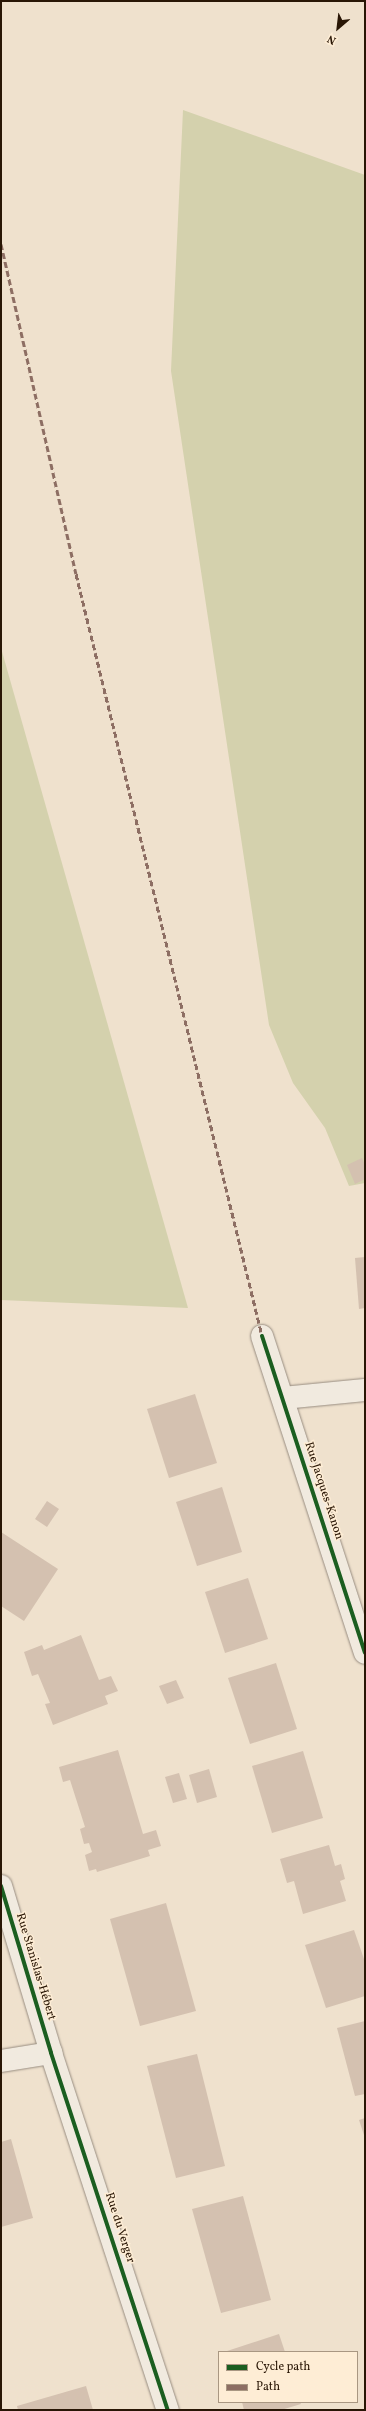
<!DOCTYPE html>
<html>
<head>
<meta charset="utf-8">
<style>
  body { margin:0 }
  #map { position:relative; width:366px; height:2411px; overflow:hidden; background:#efe1cd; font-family:Vollkorn,serif }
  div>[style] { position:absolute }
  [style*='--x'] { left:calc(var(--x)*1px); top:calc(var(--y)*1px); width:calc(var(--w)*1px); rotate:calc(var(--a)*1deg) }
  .green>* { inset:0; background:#d4d1ad }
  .building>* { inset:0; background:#d4c1b0 }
  .roads { filter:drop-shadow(0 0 1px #988d81) drop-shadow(0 0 1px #988d81) }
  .minor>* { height:22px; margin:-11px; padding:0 11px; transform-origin:11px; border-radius:11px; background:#f1eadf }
  .quiet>* { height:3px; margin-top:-1.5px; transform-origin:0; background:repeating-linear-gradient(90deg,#8d6e63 0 6px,transparent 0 9px) }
  .cycleway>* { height:4px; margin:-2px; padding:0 2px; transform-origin:2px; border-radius:2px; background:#1b5e20 }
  span { translate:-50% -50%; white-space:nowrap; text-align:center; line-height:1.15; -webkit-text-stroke:3px #feedd5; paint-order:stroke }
  .street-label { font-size:12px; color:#291605 }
  .frame { position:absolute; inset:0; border:2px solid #291605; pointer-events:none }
  .legend { position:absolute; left:218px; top:2351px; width:140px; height:52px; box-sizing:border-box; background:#feedd5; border:1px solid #a99782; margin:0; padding:5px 7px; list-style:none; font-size:12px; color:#291605 }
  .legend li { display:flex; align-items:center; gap:8px; height:20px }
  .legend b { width:20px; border:1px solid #a99782 }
  .north { position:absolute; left:318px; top:8px; width:40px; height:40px; -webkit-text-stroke:3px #feedd5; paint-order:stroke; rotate:208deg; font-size:11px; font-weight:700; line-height:16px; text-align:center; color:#291605 }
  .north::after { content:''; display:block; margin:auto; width:14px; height:18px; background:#291605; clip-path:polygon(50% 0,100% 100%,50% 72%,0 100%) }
</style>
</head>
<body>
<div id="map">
  <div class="green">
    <div style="clip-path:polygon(183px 110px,365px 175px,365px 1183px,349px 1186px,325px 1128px,293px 1083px,269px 1025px,171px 371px)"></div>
    <div style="clip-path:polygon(1px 648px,188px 1308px,1px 1300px)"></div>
  </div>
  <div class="building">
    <div style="clip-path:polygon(362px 1158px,365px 1165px,365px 1179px,355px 1184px,347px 1165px)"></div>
    <div style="clip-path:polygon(365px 1257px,365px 1308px,359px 1309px,355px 1258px)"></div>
    <div style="clip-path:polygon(195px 1394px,217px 1463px,169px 1478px,147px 1409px)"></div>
    <div style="clip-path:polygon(222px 1487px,242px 1552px,197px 1566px,176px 1502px)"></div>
    <div style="clip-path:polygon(47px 1501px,59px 1509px,47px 1527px,35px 1519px)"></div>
    <div style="clip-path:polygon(1px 1532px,58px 1569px,24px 1621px,1px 1606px)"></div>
    <div style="clip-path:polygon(248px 1578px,268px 1639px,225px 1653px,205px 1592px)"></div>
    <div style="clip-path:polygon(81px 1635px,99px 1680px,111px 1676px,118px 1691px,105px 1696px,108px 1704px,53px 1725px,45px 1704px,50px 1703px,38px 1674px,32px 1676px,24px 1652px,42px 1645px,44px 1650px)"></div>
    <div style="clip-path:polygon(276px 1663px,297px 1729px,250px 1744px,228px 1678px)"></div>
    <div style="clip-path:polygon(176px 1680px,184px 1698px,167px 1704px,159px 1686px)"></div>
    <div style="clip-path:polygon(118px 1750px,143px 1834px,156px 1830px,161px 1846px,148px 1850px,150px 1856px,97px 1872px,96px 1869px,89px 1871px,85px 1855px,92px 1852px,89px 1843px,84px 1844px,80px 1829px,85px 1827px,70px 1780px,63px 1782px,59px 1767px)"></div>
    <div style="clip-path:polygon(303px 1751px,323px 1818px,272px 1833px,252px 1766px)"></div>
    <div style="clip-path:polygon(209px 1769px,217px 1797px,197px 1803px,189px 1775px)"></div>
    <div style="clip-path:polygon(179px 1773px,187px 1799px,173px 1803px,165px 1777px)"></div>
    <div style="clip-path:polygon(329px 1845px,335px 1866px,341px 1864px,345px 1879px,340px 1881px,346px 1901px,303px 1914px,294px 1881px,287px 1883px,280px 1859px)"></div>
    <div style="clip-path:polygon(166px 1903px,196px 2011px,140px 2026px,110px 1919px)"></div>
    <div style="clip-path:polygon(354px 1930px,365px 1962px,365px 1996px,326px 2008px,305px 1945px)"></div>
    <div style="clip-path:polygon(365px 2021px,365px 2094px,355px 2096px,337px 2028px)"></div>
    <div style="clip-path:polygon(197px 2054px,225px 2166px,176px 2178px,147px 2066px)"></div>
    <div style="clip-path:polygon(365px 2118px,365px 2138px,359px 2120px)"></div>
    <div style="clip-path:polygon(11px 2139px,33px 2218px,1px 2227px,1px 2142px)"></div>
    <div style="clip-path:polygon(243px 2196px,271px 2300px,221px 2313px,192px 2209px)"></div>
    <div style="clip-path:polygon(279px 2334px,285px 2352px,224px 2352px)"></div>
    <div style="clip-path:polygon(86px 2386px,93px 2410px,18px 2410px,17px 2406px)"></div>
    <div style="clip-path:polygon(242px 2402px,300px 2402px,301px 2404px,281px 2410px,244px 2410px)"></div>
  </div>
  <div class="roads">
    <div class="minor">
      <div style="--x:262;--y:1336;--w:333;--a:72"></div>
      <div style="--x:283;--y:1398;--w:82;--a:-5.6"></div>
      <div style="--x:1;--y:1886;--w:174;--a:73.3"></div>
      <div style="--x:51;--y:2053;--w:376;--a:71.9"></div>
      <div style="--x:1;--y:2061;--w:51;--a:-9.1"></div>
    </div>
  </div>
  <div class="quiet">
    <div style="--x:1;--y:244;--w:338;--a:77.2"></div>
    <div style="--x:76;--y:574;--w:784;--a:76.28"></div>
  </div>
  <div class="cycleway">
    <div style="--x:262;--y:1336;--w:333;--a:72"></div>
    <div style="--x:1;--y:1886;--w:174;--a:73.3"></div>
    <div style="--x:51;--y:2053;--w:376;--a:71.9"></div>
  </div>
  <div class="street-label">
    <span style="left:323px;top:1491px;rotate:72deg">Rue Jacques-Kanon</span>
    <span style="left:35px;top:1967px;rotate:73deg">Rue Stanislas-Hébert</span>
    <span style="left:119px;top:2228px;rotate:72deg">Rue du Verger</span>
  </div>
  <div class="frame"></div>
  <ul class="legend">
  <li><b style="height:5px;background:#1b5e20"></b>Cycle path</li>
  <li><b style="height:5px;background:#8d6e63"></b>Path</li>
  </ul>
  <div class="north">N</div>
</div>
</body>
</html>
